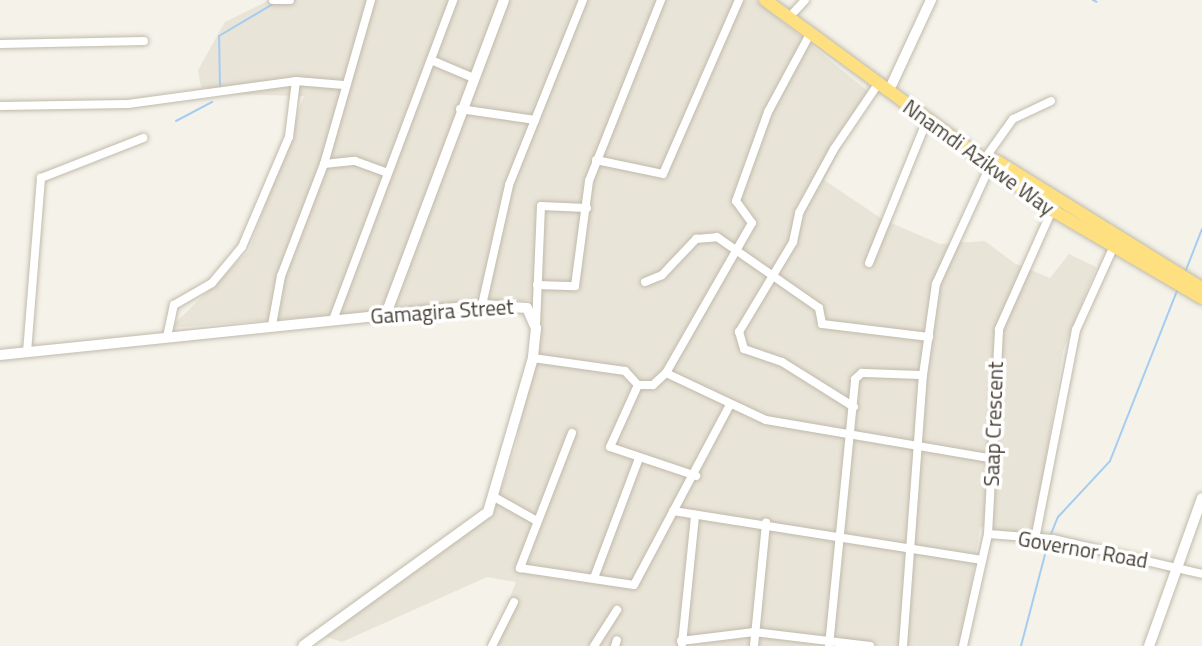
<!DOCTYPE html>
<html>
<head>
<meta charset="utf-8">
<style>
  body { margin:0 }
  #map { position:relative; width:1202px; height:646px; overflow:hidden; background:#f4f2e9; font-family:"Titillium Web",sans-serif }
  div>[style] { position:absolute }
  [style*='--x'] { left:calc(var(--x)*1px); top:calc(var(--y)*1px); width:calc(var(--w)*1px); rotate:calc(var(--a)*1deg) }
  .residential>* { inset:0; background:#e8e4d7 }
  .stream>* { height:2px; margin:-1px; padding:0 1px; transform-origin:1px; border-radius:1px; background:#a5cdf1 }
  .roads { filter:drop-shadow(0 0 2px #c0baab) drop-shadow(0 0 2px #c0baab) }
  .minor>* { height:8px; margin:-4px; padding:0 4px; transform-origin:4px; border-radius:4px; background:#fff }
  .tertiary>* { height:10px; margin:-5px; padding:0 5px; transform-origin:5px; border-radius:5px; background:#fff }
  .trunk>* { height:12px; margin:-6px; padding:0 6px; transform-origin:6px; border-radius:6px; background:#fee081 }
  span { translate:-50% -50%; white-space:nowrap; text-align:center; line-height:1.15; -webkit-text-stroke:7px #fff; paint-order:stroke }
  .street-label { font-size:21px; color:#484237 }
</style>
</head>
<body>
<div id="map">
  <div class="residential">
    <div style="clip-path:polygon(270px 0,756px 0,870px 93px,824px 180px,882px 219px,940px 244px,985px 241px,1014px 263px,1050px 278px,1069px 254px,1096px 267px,1063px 351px,1034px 535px,980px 527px,962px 646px,491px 646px,516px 582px,487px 577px,342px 642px,327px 637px,325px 629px,492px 514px,515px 450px,538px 327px,532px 300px,170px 328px,249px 251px,304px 96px,220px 94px,201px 87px,198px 70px,225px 22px)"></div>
  </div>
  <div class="stream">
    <div style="--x:1093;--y:0;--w:4;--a:27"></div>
    <div style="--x:220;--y:86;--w:50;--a:-91.1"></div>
    <div style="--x:219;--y:36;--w:63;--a:-30.7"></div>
    <div style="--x:176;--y:121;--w:41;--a:-27.8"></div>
    <div style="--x:1186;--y:270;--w:44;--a:-68.7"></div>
    <div style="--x:1051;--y:534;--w:18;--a:-68"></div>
    <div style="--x:1058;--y:517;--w:76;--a:-47.1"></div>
    <div style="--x:1110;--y:461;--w:183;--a:-68.5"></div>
    <div style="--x:1021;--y:646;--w:106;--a:-75.3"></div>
  </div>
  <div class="roads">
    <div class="minor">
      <div style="--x:273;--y:0;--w:17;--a:0"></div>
      <div style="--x:794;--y:12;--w:16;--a:-47"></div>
      <div style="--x:0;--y:44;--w:144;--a:-1.2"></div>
      <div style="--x:431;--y:60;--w:43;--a:23"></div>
      <div style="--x:0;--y:106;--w:128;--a:-0.9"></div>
      <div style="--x:128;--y:104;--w:170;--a:-7.8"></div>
      <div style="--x:296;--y:81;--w:48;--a:4.8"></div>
      <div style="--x:460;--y:109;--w:76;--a:8.3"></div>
      <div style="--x:988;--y:154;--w:43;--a:-54.5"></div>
      <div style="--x:1013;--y:119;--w:42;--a:-25.3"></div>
      <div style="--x:596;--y:160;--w:68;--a:11.8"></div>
      <div style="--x:663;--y:174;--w:190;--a:-66.4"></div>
      <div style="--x:324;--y:164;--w:31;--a:-6"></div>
      <div style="--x:355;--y:161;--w:35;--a:20"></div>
      <div style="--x:869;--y:263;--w:154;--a:-67.9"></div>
      <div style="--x:645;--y:282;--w:18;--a:-22"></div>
      <div style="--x:662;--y:275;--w:50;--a:-46.6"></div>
      <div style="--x:696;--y:239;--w:21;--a:-5"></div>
      <div style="--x:717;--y:237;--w:124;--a:34.8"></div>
      <div style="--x:819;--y:308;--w:16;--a:79"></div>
      <div style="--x:822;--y:324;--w:108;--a:6.9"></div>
      <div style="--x:537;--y:285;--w:38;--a:2"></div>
      <div style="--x:575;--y:286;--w:106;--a:-82.4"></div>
      <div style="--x:589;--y:181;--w:195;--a:-68.3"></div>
      <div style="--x:482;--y:305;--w:123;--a:-77.3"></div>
      <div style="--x:509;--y:185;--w:199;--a:-68.2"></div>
      <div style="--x:333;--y:320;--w:342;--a:-69.4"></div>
      <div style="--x:272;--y:325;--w:50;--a:-79.6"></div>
      <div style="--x:281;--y:276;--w:120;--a:-69"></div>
      <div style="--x:324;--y:164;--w:171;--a:-74"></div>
      <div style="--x:536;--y:325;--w:119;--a:-87.6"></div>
      <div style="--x:541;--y:206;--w:46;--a:2.5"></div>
      <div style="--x:167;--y:337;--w:33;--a:-78"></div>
      <div style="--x:174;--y:305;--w:44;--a:-30.1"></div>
      <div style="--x:212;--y:283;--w:47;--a:-50.2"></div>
      <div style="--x:242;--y:247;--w:120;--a:-66.9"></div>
      <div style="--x:289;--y:137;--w:56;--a:-82.9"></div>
      <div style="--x:27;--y:352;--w:175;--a:-85.4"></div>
      <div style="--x:41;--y:178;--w:110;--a:-21.4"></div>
      <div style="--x:533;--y:358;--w:93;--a:8"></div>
      <div style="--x:625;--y:371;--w:19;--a:47"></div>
      <div style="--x:638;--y:385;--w:68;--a:114.3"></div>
      <div style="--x:610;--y:447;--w:91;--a:18.6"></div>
      <div style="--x:666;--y:373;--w:110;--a:25.2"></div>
      <div style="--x:766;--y:420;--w:231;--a:9.7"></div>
      <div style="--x:638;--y:385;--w:15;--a:0"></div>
      <div style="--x:653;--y:385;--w:18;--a:-43"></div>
      <div style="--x:666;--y:373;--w:173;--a:-60.2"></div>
      <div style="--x:752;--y:223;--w:27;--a:-126"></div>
      <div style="--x:736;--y:201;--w:95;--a:-70.2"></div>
      <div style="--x:768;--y:112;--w:89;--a:-61.7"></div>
      <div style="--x:854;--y:407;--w:85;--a:-148"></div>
      <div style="--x:782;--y:362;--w:40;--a:-161.1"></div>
      <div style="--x:744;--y:349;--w:18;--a:-106"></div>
      <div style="--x:739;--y:332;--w:105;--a:-59"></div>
      <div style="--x:793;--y:242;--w:30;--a:-78"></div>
      <div style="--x:799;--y:213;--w:73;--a:-61.3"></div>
      <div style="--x:834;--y:149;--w:78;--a:-55.9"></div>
      <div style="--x:572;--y:433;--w:145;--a:111.1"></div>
      <div style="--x:520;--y:568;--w:115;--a:8.5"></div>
      <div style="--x:634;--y:585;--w:203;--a:-62"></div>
      <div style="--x:496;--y:498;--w:47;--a:29.3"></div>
      <div style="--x:673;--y:511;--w:313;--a:9"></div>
      <div style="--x:988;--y:534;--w:65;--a:4.4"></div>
      <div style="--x:1053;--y:539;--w:153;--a:13.2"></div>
      <div style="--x:1035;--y:539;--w:213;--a:-78.9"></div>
      <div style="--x:1076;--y:330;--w:90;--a:-65.7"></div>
      <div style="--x:594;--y:578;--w:128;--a:-69.4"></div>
      <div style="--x:681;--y:641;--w:74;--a:-7"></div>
      <div style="--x:754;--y:632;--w:117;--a:6.9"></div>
      <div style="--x:682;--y:644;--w:130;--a:-84.2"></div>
      <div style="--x:492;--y:646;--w:49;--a:-63.4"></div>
      <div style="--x:594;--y:646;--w:43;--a:-57.4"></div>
      <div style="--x:615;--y:646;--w:6;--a:-72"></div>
      <div style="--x:754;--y:646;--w:124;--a:-84.4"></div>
      <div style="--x:829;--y:646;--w:268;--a:-84.4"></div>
      <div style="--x:855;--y:379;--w:9;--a:-41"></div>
      <div style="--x:862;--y:373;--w:61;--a:1.9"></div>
      <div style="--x:903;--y:646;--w:272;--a:-85.8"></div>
      <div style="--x:923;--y:375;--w:92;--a:-81.9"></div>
      <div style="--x:936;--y:284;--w:130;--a:-65.4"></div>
      <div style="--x:963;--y:646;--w:115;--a:-77.4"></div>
      <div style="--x:988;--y:534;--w:205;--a:-86.9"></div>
      <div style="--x:999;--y:329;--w:130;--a:-66"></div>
    </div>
    <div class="tertiary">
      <div style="--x:892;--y:84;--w:93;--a:-65.1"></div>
      <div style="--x:386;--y:314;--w:335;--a:-69.4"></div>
      <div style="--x:0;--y:355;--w:485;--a:-5.9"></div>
      <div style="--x:482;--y:305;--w:45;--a:3.8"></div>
      <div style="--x:527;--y:308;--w:22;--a:66"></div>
      <div style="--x:536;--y:328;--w:30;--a:96"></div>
      <div style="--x:533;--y:358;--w:160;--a:106.3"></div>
      <div style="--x:488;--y:512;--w:228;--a:144.1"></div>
      <div style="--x:1149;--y:646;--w:157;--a:-70.3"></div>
    </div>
    <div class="trunk">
      <div style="--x:765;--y:0;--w:356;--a:36.2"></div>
      <div style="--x:1052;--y:210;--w:174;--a:30.4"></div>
      <div style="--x:997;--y:161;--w:241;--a:31.8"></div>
    </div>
  </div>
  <div class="street-label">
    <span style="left:979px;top:157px;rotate:36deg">Nnamdi Azikwe Way</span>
    <span style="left:442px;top:311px;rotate:-4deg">Gamagira Street</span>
    <span style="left:993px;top:424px;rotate:-88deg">Saap Crescent</span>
    <span style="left:1083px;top:549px;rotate:10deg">Governor Road</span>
  </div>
</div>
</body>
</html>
